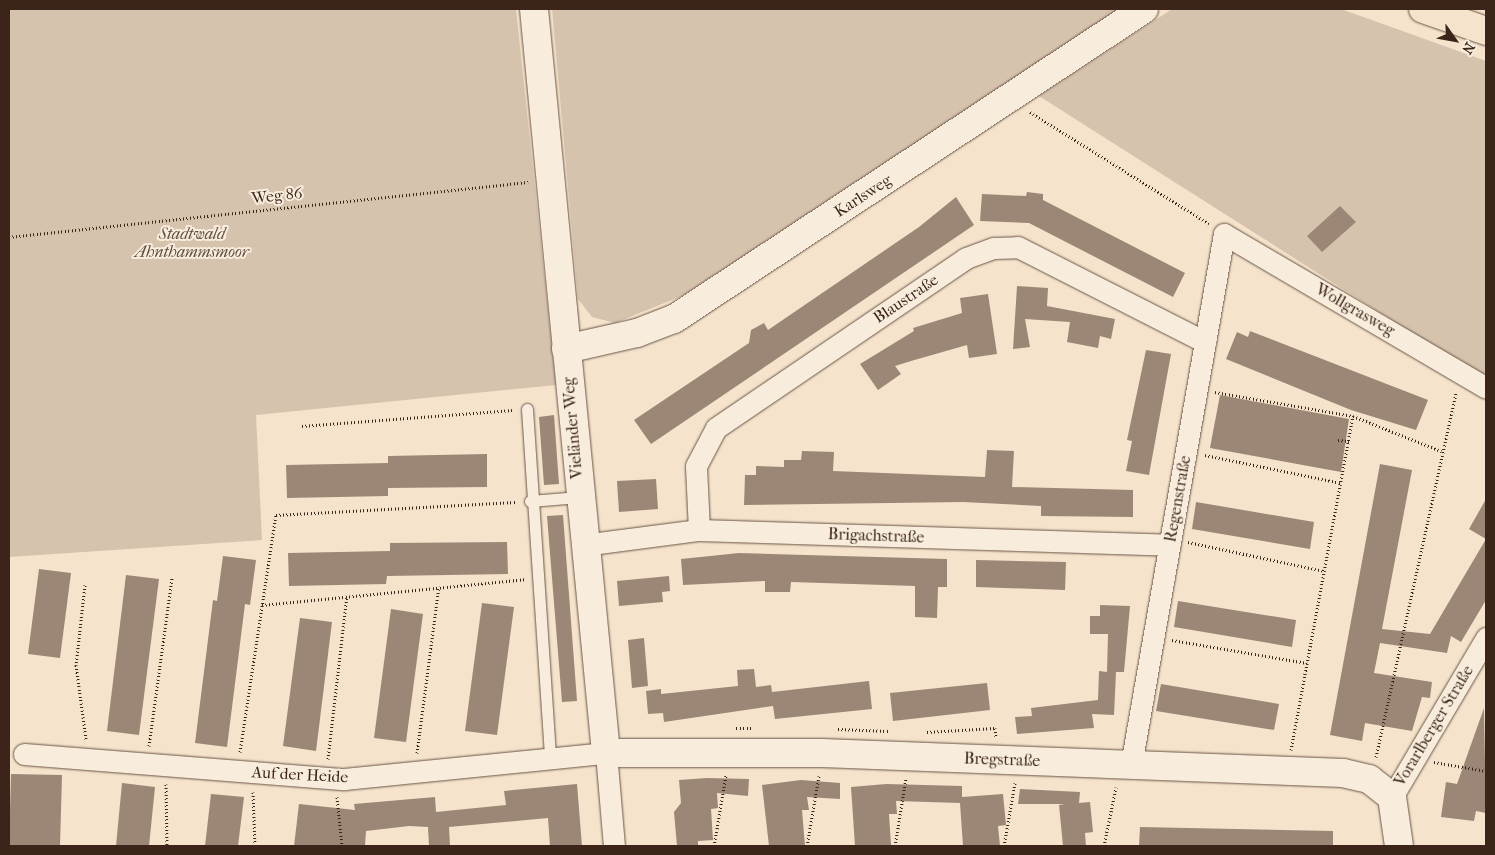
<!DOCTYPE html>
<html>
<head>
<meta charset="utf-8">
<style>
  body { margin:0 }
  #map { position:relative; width:1495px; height:855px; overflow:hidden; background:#f5e3cb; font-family:"IM FELL French Canon",serif }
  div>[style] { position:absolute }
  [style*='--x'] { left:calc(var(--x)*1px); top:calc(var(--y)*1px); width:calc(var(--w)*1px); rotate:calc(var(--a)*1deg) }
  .green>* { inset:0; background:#d6c3ad }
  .building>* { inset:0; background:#9c8776 }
  .path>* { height:3px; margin-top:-1.5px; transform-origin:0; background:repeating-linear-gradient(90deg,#3c241a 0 1px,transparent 0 3.5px) }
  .roads { filter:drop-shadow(0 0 1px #6a5446) drop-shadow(0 0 1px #6a5446) }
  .service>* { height:11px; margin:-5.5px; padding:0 5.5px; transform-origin:5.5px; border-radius:5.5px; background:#f8eddd }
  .minor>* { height:21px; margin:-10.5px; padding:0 10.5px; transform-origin:10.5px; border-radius:10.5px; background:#f8eddd }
  .tertiary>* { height:28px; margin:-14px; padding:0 14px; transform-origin:14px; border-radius:14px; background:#f8eddd }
  .motorway>* { height:28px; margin:-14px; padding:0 14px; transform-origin:14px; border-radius:14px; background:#f5e3cb }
  span { translate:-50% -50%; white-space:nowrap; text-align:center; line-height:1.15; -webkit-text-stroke:4px #f8eddd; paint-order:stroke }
  .street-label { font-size:16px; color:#3c241a }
  .park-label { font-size:16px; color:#624c3f; font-style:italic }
  .frame { position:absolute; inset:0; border:10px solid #3c241a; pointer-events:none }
  .north { position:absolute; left:1430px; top:15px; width:50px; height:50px; -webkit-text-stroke:4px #f8eddd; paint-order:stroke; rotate:122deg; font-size:14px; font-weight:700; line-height:20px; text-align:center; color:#3c241a }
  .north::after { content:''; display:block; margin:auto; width:18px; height:22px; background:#3c241a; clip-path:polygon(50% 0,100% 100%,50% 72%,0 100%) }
</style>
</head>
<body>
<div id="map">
  <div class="green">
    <div style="clip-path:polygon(9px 9px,516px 9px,556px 385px,256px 415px,262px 540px,9px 557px)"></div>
    <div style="clip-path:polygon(552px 9px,1120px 9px,684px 295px,615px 323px,592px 317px,578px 299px)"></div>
    <div style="clip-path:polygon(1172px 9px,1341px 9px,1486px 61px,1486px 380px,1039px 96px)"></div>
  </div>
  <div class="building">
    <div style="clip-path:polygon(1027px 192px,1043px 194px,1043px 200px,1185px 273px,1173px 297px,1029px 223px,980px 221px,982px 194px,1026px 196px)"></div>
    <div style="clip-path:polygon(956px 197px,974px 225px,651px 444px,634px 420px,749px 343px,751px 330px,764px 323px,768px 330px,919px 227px)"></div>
    <div style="clip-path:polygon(1340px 206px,1356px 222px,1322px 252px,1307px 236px)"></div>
    <div style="clip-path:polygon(1017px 286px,1048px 288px,1047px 306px,1115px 319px,1111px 339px,1100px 336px,1098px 348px,1067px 342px,1070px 322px,1025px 319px,1030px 347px,1013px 349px)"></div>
    <div style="clip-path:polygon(988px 294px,997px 354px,969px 358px,967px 345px,911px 361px,895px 366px,901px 374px,878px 390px,860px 364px,914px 331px,913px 328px,962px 313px,960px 298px)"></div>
    <div style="clip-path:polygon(1250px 331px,1428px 400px,1416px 430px,1351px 410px,1226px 359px,1237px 332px,1248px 337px)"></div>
    <div style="clip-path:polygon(1146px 350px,1171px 354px,1149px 475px,1126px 471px,1132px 441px,1127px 440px)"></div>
    <div style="clip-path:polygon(1220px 395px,1349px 419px,1341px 472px,1210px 448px)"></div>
    <div style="clip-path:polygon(554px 415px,559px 484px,544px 485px,539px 417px)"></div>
    <div style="clip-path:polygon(987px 450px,1014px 451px,1012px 487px,1133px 490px,1133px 517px,1041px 516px,1041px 506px,963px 502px,744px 505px,745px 475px,756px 475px,756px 466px,784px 467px,784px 460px,801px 460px,802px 451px,834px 452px,833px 471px,985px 477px)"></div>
    <div style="clip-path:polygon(487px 454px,487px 487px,388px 488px,388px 496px,287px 498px,286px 465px,388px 463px,388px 456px)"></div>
    <div style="clip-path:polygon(1380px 464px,1412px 470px,1382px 629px,1430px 634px,1486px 539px,1469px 529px,1486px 499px,1486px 600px,1461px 642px,1451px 636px,1447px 653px,1380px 643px,1374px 673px,1432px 682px,1430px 698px,1422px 697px,1412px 731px,1365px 723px,1362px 741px,1330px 735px)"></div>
    <div style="clip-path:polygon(656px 479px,658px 509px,619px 512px,617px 481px)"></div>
    <div style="clip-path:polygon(1196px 502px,1314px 522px,1310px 549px,1192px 529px)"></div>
    <div style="clip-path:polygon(563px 515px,577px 701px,562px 702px,547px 516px)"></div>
    <div style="clip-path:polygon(507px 542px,508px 574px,387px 576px,386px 584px,289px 586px,288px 553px,390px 551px,390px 543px)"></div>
    <div style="clip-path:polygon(739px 553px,947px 559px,947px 587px,938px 587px,937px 618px,915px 617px,915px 586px,791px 582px,790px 592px,765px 592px,765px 581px,683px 585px,681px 559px)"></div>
    <div style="clip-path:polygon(223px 556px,256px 560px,250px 605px,245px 604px,227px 747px,195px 743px,213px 600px,217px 601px)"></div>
    <div style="clip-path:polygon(976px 560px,1066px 562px,1065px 590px,976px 587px)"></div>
    <div style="clip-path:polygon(39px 569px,71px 573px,60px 658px,28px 654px)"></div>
    <div style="clip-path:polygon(126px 575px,159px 579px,139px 735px,107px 731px)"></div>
    <div style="clip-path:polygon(669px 576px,670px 591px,662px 592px,663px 602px,619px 606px,617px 581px)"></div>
    <div style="clip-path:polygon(1178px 601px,1296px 620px,1292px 647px,1174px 627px)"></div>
    <div style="clip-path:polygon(482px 603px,514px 607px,497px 735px,465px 731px)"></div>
    <div style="clip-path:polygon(1100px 605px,1130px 606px,1124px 672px,1116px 672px,1114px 715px,1092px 714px,1094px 728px,1017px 734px,1015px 717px,1032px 716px,1031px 708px,1098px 700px,1099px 671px,1107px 672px,1108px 634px,1090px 634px,1090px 616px,1100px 616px)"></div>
    <div style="clip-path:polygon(391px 609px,423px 614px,406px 742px,374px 738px)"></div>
    <div style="clip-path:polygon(300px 618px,332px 622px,316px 751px,283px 746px)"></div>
    <div style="clip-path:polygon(644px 638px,648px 686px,632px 688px,628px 640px)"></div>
    <div style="clip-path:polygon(754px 669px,756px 687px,771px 685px,772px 692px,869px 681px,872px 709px,775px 719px,773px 706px,664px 722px,663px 713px,648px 714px,646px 691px,661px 689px,661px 694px,738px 686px,737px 670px)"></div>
    <div style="clip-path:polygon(987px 683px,990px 710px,893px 721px,890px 693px)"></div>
    <div style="clip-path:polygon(1161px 684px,1279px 704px,1274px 730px,1156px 711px)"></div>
    <div style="clip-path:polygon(1484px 708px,1486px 813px,1476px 811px,1474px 821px,1441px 817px,1446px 782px,1457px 784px)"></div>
    <div style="clip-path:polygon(11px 774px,62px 775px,60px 846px,9px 846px)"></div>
    <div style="clip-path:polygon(707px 778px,749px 779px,748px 796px,717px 793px,718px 808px,711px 809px,713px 840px,698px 841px,698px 846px,677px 846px,674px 812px,681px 803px,679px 780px)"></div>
    <div style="clip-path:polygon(801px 780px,840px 783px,840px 799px,807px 797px,809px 810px,802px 810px,805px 846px,769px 846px,762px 785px)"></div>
    <div style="clip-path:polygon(122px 783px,155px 787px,149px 846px,116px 846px)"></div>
    <div style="clip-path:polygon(577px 784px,582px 846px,550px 846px,548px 818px,449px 827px,450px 846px,429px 846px,428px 827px,409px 826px,366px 831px,365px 846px,294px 846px,299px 804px,355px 810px,354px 804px,435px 797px,436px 812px,506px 805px,504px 791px)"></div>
    <div style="clip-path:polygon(886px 784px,962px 786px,962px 797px,1003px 794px,1006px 825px,998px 826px,1000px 846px,963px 846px,960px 803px,896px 801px,897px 814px,889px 814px,891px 845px,855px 846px,851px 787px)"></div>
    <div style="clip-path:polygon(1020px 789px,1080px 792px,1079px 803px,1090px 802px,1093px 832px,1085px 833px,1086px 846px,1063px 846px,1059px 805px,1065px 804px,1018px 804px)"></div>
    <div style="clip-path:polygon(211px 794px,244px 797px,238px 846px,205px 846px)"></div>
    <div style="clip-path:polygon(1140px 827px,1333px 831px,1333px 846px,1139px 846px)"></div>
  </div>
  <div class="path">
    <div style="--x:1030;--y:112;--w:211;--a:32"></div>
    <div style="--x:9;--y:237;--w:522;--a:-6.05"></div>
    <div style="--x:1215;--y:392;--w:140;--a:9.9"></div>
    <div style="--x:302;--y:426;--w:212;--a:-4.3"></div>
    <div style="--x:1338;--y:440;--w:11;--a:5"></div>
    <div style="--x:1205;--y:455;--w:139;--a:11.6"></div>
    <div style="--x:1188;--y:542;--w:140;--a:12"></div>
    <div style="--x:85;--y:585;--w:81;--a:96.4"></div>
    <div style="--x:76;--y:665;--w:75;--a:82.3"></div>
    <div style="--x:262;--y:605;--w:264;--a:-5.6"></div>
    <div style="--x:1172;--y:640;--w:137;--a:9.7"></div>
    <div style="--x:736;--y:728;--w:16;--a:0"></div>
    <div style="--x:838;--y:729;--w:50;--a:2.3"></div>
    <div style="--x:927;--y:732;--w:68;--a:-3.4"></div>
    <div style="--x:995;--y:728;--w:10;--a:84"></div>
    <div style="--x:149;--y:746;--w:170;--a:-82.2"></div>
    <div style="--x:1291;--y:750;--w:340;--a:-79.5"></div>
    <div style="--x:1353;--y:416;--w:95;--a:21.7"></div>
    <div style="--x:240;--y:752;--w:240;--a:-81.4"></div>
    <div style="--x:276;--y:515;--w:241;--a:-3.1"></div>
    <div style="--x:417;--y:753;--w:167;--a:-82.5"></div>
    <div style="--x:1376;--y:757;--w:374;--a:-77.6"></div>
    <div style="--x:328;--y:759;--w:164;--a:-83.4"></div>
    <div style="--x:1434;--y:762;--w:53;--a:9.8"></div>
    <div style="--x:166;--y:784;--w:62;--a:89.1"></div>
    <div style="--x:253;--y:792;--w:54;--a:87.9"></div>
    <div style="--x:337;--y:797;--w:49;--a:84.2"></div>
    <div style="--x:714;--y:846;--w:72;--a:-80.4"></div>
    <div style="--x:807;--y:846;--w:71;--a:-80.3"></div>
    <div style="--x:895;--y:846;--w:69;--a:-80.8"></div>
    <div style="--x:1004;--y:846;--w:64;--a:-80.1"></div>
    <div style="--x:1104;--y:846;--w:60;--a:-78.5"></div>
  </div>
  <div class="roads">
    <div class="service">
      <div style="--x:527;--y:409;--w:350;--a:86.2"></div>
      <div style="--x:530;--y:501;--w:49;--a:-4.7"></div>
    </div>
    <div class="minor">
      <div style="--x:699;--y:530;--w:64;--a:-92.7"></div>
      <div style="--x:696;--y:466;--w:43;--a:-62.2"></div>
      <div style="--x:716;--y:428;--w:302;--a:-34.2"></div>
      <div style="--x:966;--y:258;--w:30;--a:-20"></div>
      <div style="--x:994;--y:248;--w:24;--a:-2"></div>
      <div style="--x:1018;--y:247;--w:210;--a:26.9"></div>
      <div style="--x:583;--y:545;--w:117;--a:-7.4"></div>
      <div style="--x:699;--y:530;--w:471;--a:1.8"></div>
      <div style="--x:24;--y:754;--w:321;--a:4.5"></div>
      <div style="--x:344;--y:779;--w:263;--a:-5.7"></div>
      <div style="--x:606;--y:753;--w:93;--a:85.1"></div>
      <div style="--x:1131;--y:765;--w:539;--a:-80.07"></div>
      <div style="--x:1224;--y:234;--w:304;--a:30.4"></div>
      <div style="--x:1392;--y:797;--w:185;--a:-59.4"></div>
    </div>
    <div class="tertiary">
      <div style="--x:534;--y:9;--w:747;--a:84.47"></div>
      <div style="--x:606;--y:753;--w:216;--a:0"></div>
      <div style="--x:822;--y:753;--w:521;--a:2.2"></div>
      <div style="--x:1343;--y:773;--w:27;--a:13"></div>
      <div style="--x:1369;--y:779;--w:29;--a:38"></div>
      <div style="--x:1392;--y:797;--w:49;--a:81.9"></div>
      <div style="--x:566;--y:349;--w:73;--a:-12.7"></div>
      <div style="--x:637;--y:333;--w:40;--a:-21"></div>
      <div style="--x:674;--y:319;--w:563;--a:-33.41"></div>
    </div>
    <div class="motorway">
      <div style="--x:1423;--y:9;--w:67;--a:19.2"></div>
    </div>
  </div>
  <div class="street-label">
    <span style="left:277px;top:196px;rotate:-6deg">Weg 86</span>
    <span style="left:863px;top:196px;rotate:-33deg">Karlsweg</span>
    <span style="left:906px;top:299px;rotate:-34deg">Blaustraße</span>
    <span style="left:1355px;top:310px;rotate:30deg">Wollgrasweg</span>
    <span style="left:573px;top:428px;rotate:-95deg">Vieländer Weg</span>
    <span style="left:1178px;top:499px;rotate:-80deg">Regenstraße</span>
    <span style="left:876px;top:536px;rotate:2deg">Brigachstraße</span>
    <span style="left:1434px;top:726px;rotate:-59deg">Vorarlberger Straße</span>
    <span style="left:1002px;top:760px;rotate:2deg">Bregstraße</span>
    <span style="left:300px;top:775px;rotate:3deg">Auf der Heide</span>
  </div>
  <div class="park-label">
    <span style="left:192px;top:243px">Stadtwald<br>Ahnthammsmoor</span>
  </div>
  <div class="frame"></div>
  <div class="north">N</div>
</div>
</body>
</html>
